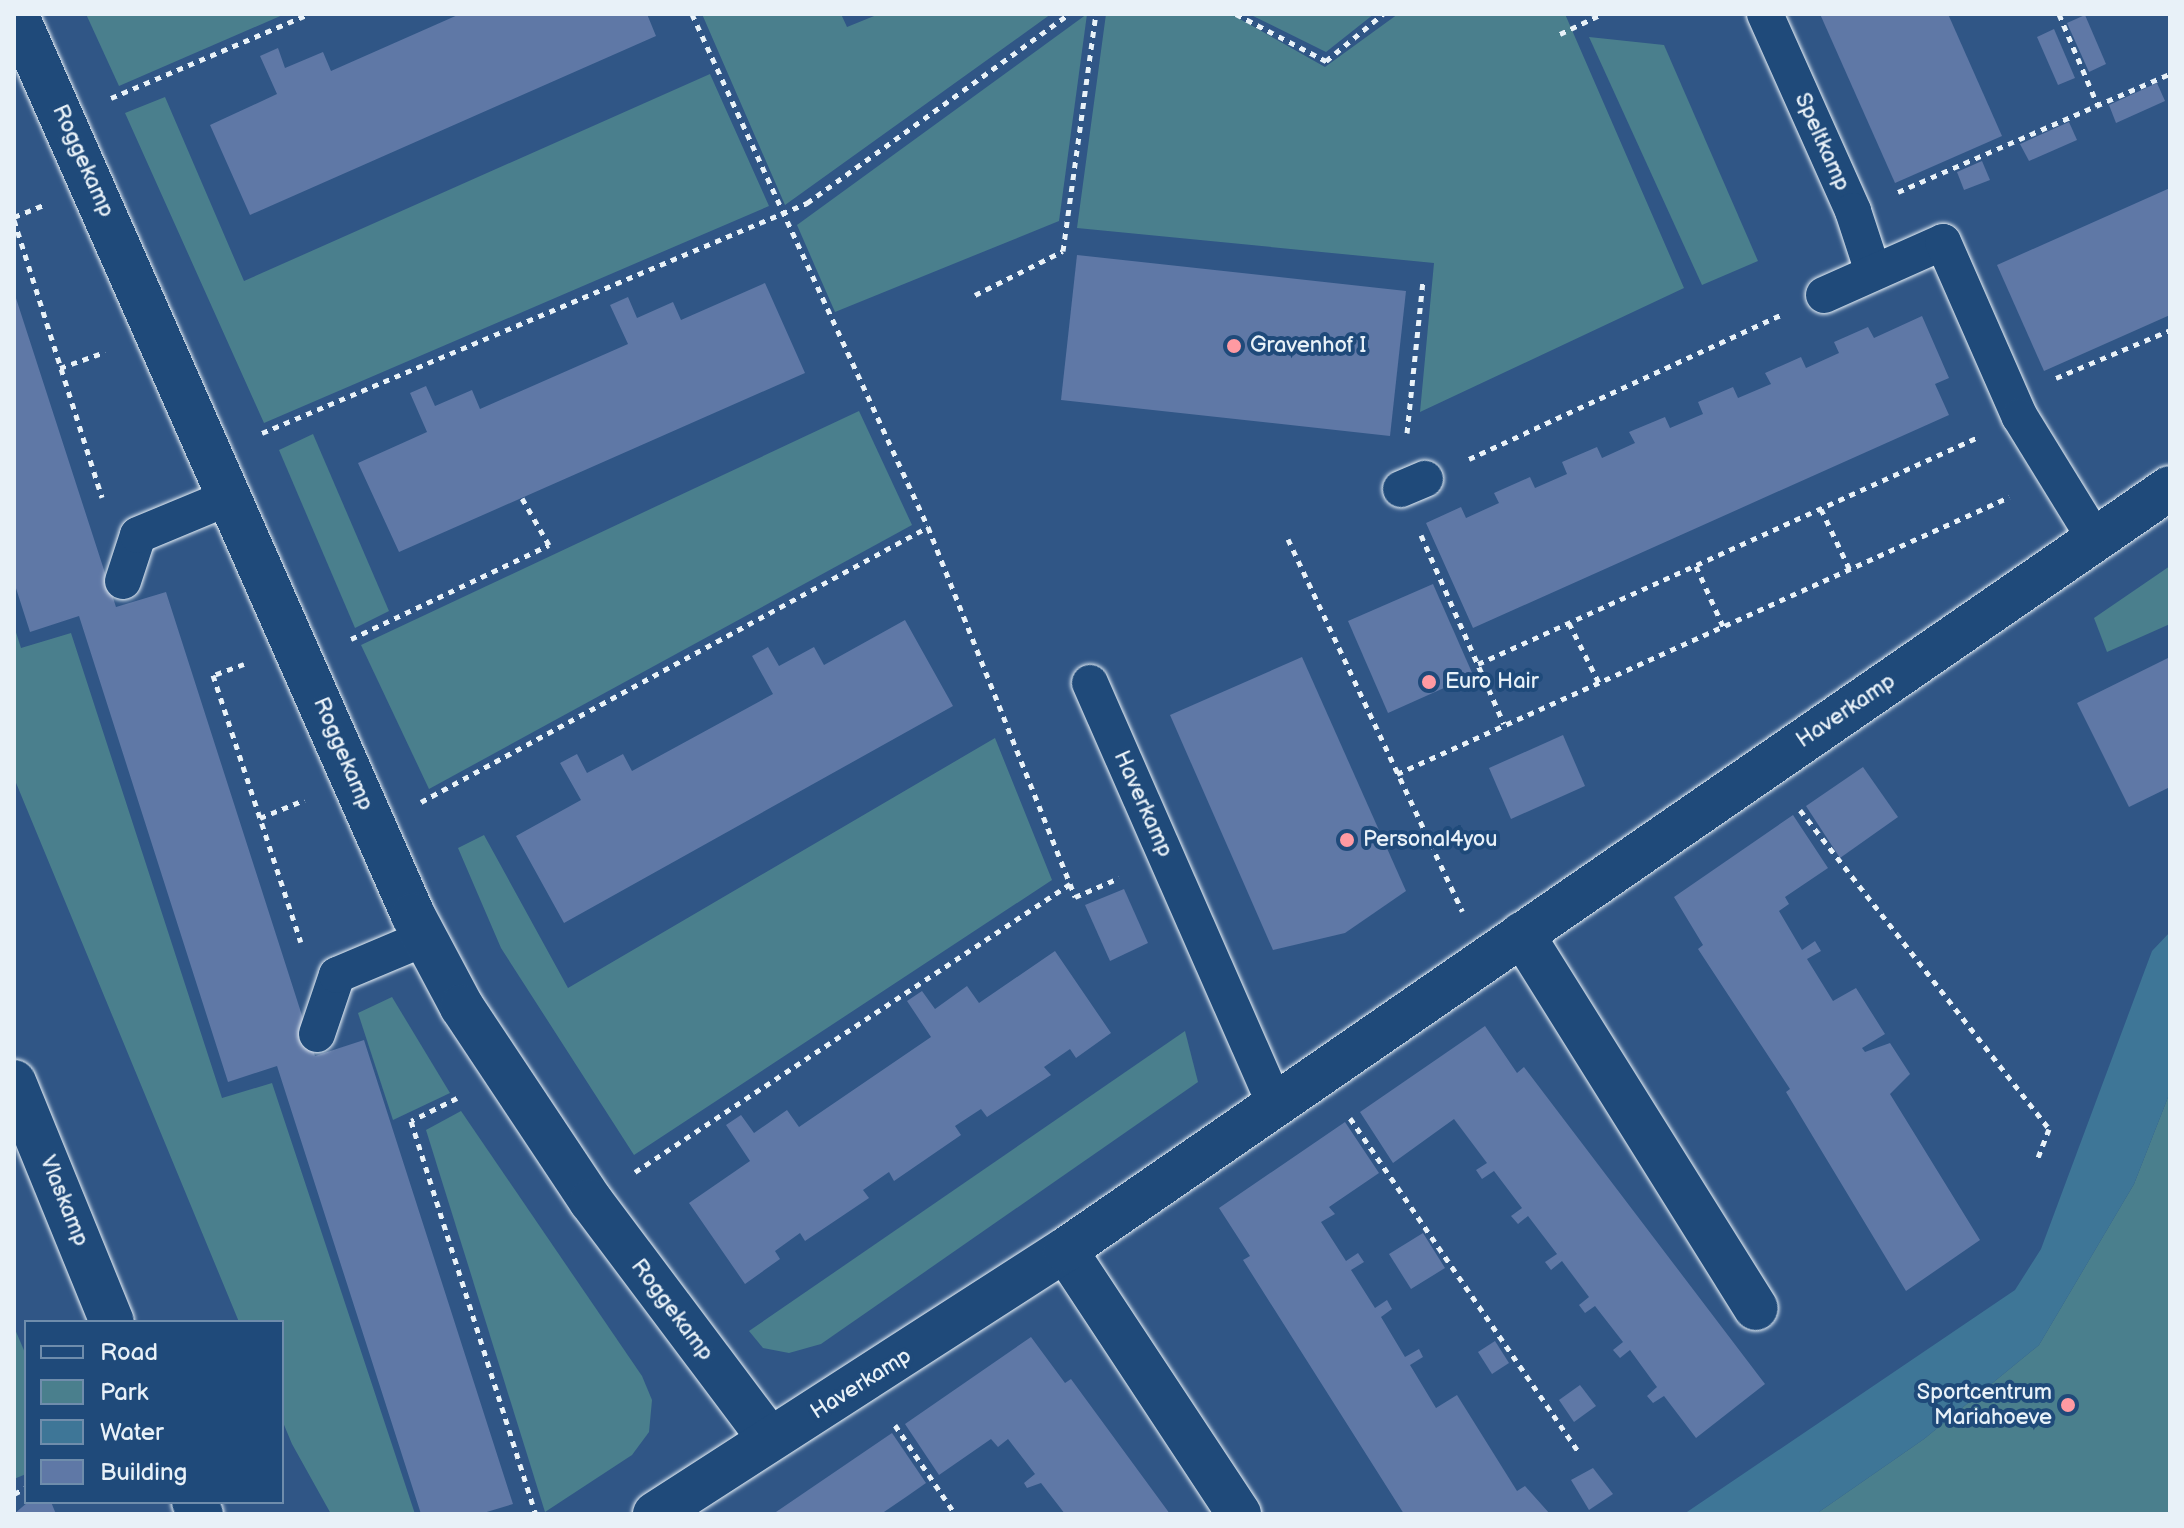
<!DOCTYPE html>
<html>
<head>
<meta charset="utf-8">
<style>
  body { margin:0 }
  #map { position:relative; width:2184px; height:1528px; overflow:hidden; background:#305686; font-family:"Balsamiq Sans",sans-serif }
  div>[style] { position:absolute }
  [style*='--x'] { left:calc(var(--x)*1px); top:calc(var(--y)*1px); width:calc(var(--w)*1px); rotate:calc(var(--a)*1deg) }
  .green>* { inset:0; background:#4a7f8d }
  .water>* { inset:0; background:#3e7697 }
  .building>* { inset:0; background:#5f78a6 }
  .path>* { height:5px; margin-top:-2.5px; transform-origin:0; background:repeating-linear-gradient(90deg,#e8f1f8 0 6px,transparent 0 12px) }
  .roads { filter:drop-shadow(0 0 2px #e8f1f8) drop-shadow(0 0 2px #e8f1f8) }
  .service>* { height:36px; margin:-18px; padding:0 18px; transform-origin:18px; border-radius:18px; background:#1f4a7a }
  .minor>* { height:44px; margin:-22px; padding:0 22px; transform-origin:22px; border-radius:22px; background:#1f4a7a }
  .dots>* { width:22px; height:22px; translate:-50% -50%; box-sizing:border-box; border:4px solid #1f4a7a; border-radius:50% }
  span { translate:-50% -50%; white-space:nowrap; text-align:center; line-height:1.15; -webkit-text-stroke:8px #1f4a7a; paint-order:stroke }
  .street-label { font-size:22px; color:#e8f1f8 }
  .poi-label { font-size:22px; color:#e8f1f8 }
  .left { translate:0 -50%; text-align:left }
  .right { translate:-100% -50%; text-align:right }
  .frame { position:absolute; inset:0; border:16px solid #e8f1f8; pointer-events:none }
  .legend { position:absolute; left:24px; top:1320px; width:260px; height:184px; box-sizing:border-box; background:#1f4a7a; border:2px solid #6f8dac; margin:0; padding:10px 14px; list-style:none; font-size:24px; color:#e8f1f8 }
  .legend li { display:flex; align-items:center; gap:16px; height:40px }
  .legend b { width:40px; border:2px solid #6f8dac }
</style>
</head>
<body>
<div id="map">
  <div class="green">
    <div style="clip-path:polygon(86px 14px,285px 14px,119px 86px)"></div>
    <div style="clip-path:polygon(702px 14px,841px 14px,847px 27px,879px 14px,1051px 14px,785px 205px)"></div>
    <div style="clip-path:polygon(1087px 14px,1059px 221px,835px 312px,797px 225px)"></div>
    <div style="clip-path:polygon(1106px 14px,1231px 14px,1325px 67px,1398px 14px,1565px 14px,1684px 288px,1420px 412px,1434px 263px,1077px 228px)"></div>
    <div style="clip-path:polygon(1249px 14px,1374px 14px,1326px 52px)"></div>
    <div style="clip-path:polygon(1589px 37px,1664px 45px,1758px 261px,1702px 285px)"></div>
    <div style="clip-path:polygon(710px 74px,769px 206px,264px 423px,125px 113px,165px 97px,244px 281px)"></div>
    <div style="clip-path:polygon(859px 411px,912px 525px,429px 789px,361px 645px)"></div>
    <div style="clip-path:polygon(313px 434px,389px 611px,355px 628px,279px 450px)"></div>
    <div style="clip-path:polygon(2170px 566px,2170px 624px,2107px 652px,2094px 618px)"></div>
    <div style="clip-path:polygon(14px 626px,21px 648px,71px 633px,222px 1098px,272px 1083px,415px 1514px,331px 1514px,292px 1444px,282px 1420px,282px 1322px,239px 1322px,14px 778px)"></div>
    <div style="clip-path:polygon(995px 738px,1052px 880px,634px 1155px,501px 948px,458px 848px,484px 835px,568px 988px)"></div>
    <div style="clip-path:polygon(392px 997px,450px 1093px,393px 1120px,358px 1013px)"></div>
    <div style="clip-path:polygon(1185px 1031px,1198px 1082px,821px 1344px,789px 1353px,763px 1348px,749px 1331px)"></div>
    <div style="clip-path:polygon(2170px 1092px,2170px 1514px,1816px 1514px,1924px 1439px,2039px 1345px,2134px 1184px)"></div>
    <div style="clip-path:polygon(461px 1111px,642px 1376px,652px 1400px,649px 1432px,632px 1455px,545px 1512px,426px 1130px)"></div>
    <div style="clip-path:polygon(14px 1327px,26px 1355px,26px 1474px,14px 1479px)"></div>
  </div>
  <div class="water">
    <div style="clip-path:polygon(2170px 932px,2170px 1092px,2134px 1184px,2039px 1345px,1924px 1439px,1816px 1514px,1684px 1514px,2015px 1290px,2041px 1249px,2152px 951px)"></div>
  </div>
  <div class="building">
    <div style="clip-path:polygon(460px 14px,647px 14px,656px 36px,250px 215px,210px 125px,277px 94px,260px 56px,278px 48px,285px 68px,323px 52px,331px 71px)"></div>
    <div style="clip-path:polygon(1820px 14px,1948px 14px,2002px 136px,1895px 183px)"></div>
    <div style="clip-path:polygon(2085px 15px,2106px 64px,2089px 72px,2067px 23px)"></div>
    <div style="clip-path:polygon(2054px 29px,2075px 78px,2058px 85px,2037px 37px)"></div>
    <div style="clip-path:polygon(2157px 83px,2165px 101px,2116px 123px,2109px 105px)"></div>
    <div style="clip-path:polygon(2069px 122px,2077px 140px,2029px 161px,2020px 144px)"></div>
    <div style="clip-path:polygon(1982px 161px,1990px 180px,1964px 190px,1957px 172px)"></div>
    <div style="clip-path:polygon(2170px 188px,2170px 315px,2044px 371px,1997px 265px)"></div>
    <div style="clip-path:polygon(1077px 255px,1406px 291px,1390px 436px,1061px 400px)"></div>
    <div style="clip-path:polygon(765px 283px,805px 373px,399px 552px,358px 463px,427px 432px,410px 393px,426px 386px,435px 406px,472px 390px,480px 409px,628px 344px,610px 305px,628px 297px,637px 318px,673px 302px,681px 320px)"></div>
    <div style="clip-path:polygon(14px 292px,116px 607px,166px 592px,315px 1056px,364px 1040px,513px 1504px,480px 1514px,421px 1514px,277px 1066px,228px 1082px,79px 616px,30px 632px,14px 582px)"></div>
    <div style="clip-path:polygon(1922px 316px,1949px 378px,1935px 384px,1949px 415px,1473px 628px,1426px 523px,1461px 507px,1466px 518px,1499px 503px,1494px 493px,1530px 477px,1535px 488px,1567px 474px,1562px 462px,1597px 447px,1602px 458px,1635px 443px,1629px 432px,1665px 417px,1670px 428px,1703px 414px,1698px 402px,1733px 387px,1738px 398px,1771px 384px,1765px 373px,1801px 357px,1806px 368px,1839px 353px,1834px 342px,1868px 327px,1874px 338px)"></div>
    <div style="clip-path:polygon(1433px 584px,1473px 675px,1388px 713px,1348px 621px)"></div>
    <div style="clip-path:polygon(905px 620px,953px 706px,564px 923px,516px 836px,581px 800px,560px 763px,577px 754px,587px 773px,623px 754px,632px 771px,773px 694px,752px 656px,768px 647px,779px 666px,814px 647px,824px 665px)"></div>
    <div style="clip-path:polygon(1302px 657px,1406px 891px,1345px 933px,1273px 950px,1170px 715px)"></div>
    <div style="clip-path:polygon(2170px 657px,2170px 787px,2129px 807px,2077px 703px)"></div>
    <div style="clip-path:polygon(1563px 735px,1585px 786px,1511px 819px,1489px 768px)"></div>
    <div style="clip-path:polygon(1863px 767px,1898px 817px,1840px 858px,1806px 806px)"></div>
    <div style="clip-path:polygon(1793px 815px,1828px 868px,1785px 897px,1789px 904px,1779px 911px,1802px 950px,1815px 941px,1821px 951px,1807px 959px,1833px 1001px,1856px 988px,1885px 1034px,1862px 1048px,1865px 1052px,1890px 1043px,1910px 1074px,1890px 1094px,1980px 1240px,1906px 1291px,1786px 1092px,1790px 1089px,1698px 949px,1703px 945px,1674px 897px)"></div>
    <div style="clip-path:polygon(1124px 889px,1148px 943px,1110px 961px,1085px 905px)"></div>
    <div style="clip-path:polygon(1055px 951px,1111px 1033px,1076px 1058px,1070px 1049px,1044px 1067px,1051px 1075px,987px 1117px,981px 1109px,955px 1126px,961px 1135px,894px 1181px,889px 1172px,863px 1190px,869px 1198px,805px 1241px,800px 1233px,775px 1251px,780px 1259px,745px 1284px,689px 1203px,750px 1161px,726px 1125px,741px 1115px,754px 1133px,787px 1110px,799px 1127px,931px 1037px,907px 1001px,922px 991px,935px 1009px,967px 986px,979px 1003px)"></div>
    <div style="clip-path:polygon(1485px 1026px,1517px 1073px,1524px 1067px,1765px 1384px,1696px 1438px,1664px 1396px,1653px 1403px,1647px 1396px,1657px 1387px,1630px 1350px,1620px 1358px,1613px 1350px,1623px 1342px,1595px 1306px,1585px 1313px,1579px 1305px,1589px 1297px,1562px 1261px,1551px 1270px,1545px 1262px,1557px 1254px,1528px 1216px,1518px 1224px,1511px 1216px,1522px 1208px,1494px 1171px,1482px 1179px,1476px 1170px,1487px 1163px,1454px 1119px,1393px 1163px,1360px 1112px)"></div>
    <div style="clip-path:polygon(1345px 1122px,1379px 1173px,1329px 1207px,1335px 1214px,1321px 1222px,1346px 1261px,1358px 1253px,1364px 1262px,1351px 1270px,1375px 1308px,1387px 1300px,1392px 1309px,1381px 1317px,1405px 1357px,1419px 1349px,1423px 1357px,1410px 1365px,1436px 1408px,1457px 1395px,1517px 1491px,1525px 1486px,1550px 1514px,1404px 1514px,1243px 1260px,1250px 1256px,1219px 1208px)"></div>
    <div style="clip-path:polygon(1423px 1233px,1445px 1268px,1411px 1289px,1389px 1254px)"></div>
    <div style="clip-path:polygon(1031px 1337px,1065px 1383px,1071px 1379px,1170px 1514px,1065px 1514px,1041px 1483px,1027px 1488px,1024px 1483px,1035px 1474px,1008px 1439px,998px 1447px,991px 1439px,939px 1475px,905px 1424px)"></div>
    <div style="clip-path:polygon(1495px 1341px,1509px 1363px,1492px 1374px,1478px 1352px)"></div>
    <div style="clip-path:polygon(1580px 1385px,1596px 1406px,1574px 1422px,1559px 1400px)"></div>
    <div style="clip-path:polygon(892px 1433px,926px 1483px,906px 1497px,881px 1514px,773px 1514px)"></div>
    <div style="clip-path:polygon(1593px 1468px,1613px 1494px,1589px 1510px,1571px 1480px)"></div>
    <div style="clip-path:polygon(28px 1502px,51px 1502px,56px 1514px,14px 1514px)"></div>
  </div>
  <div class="path">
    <div style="--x:692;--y:14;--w:565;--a:65.3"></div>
    <div style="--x:928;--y:527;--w:398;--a:68.3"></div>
    <div style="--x:1075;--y:897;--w:48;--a:-23.4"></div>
    <div style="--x:1236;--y:14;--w:102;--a:27.6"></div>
    <div style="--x:1326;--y:61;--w:74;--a:-39.5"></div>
    <div style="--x:2059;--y:14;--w:100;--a:67"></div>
    <div style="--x:1560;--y:34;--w:47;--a:-25.5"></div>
    <div style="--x:111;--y:98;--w:215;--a:-23"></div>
    <div style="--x:1898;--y:192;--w:296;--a:-23.5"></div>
    <div style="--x:14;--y:217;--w:31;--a:-22"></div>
    <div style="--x:14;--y:220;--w:291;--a:72.4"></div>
    <div style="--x:975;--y:295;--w:98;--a:-26.6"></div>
    <div style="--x:1063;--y:251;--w:239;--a:-82.1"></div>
    <div style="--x:60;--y:368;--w:48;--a:-19.6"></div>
    <div style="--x:2056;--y:378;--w:124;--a:-22.8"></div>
    <div style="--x:262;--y:433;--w:592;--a:-22.88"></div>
    <div style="--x:807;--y:203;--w:323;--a:-35.8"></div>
    <div style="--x:1407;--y:433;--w:152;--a:-84"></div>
    <div style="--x:1469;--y:459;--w:343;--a:-24.8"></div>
    <div style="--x:1821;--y:509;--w:68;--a:64.6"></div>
    <div style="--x:1421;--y:535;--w:206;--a:66.3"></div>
    <div style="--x:1288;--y:539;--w:411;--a:64.9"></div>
    <div style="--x:1696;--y:566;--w:66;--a:65.8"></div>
    <div style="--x:1569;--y:623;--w:67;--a:63.4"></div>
    <div style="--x:351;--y:639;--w:219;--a:-25.4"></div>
    <div style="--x:549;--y:545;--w:54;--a:-119.9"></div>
    <div style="--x:244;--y:664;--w:33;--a:160"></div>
    <div style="--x:213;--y:675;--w:281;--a:71.8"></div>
    <div style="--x:1478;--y:664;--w:547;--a:-24.41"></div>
    <div style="--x:1397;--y:774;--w:672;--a:-24.35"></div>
    <div style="--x:421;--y:802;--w:577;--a:-28.48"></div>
    <div style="--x:1800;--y:810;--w:405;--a:52"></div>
    <div style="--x:2049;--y:1129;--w:31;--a:111"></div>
    <div style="--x:260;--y:818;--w:48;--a:-22.2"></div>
    <div style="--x:457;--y:1098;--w:51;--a:153.4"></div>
    <div style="--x:411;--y:1121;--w:412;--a:72.4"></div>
    <div style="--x:1350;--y:1118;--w:407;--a:55.6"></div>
    <div style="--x:635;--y:1172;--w:522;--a:-33.51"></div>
    <div style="--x:895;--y:1425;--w:107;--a:56"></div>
    <div style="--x:14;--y:1494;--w:13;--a:-27"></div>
  </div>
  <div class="roads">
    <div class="service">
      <div style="--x:1765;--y:14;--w:216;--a:65.9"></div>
      <div style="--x:1853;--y:211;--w:64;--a:71.8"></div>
      <div style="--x:1824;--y:295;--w:130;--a:-24"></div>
      <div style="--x:1943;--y:242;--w:191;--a:66.3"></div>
      <div style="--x:2020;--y:417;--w:143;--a:58.4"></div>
      <div style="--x:1401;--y:489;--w:26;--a:-23"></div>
      <div style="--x:123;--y:581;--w:48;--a:-71.9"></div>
      <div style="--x:138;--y:535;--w:102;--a:-22.5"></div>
      <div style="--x:1090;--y:683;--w:455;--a:66.3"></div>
      <div style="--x:317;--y:1034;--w:62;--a:-71.3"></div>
      <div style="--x:337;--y:975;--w:95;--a:-22.8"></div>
    </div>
    <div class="minor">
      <div style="--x:16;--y:14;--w:985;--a:66.22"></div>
      <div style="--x:413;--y:915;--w:104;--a:62"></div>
      <div style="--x:462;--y:1007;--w:233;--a:56.4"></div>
      <div style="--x:591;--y:1201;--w:296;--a:53.1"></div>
      <div style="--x:1522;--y:934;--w:441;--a:58"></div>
      <div style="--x:14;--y:1082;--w:259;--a:67.8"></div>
      <div style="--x:1065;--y:1250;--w:316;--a:56.6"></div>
      <div style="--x:194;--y:1502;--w:14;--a:60"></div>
      <div style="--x:655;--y:1514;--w:488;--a:-32.8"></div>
      <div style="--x:1065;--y:1250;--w:1342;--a:-34.59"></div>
    </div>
  </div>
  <div class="dots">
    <div style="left:1234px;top:346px;background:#ff9aa2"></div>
    <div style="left:1429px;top:682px;background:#ff9aa2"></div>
    <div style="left:1347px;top:840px;background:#ff9aa2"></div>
    <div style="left:2068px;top:1405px;background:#ff9aa2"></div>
  </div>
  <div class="street-label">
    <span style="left:1822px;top:142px;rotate:66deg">Speltkamp</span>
    <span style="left:83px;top:161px;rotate:66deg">Roggekamp</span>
    <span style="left:1846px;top:711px;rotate:-34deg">Haverkamp</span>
    <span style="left:343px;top:754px;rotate:67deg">Roggekamp</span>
    <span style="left:1143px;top:804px;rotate:66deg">Haverkamp</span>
    <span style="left:64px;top:1201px;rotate:68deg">Vlaskamp</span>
    <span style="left:672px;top:1310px;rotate:53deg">Roggekamp</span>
    <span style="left:861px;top:1384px;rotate:-32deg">Haverkamp</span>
  </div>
  <div class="poi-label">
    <span class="left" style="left:1250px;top:346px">Gravenhof I</span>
    <span class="left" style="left:1445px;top:682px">Euro Hair</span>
    <span class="left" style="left:1363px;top:840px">Personal4you</span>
    <span class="right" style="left:2052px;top:1405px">Sportcentrum<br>Mariahoeve</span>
  </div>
  <div class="frame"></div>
  <ul class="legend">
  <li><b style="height:10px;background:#1f4a7a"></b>Road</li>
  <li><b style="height:22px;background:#4a7f8d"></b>Park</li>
  <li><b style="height:22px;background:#3e7697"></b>Water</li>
  <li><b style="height:22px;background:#5f78a6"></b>Building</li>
  </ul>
</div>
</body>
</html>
